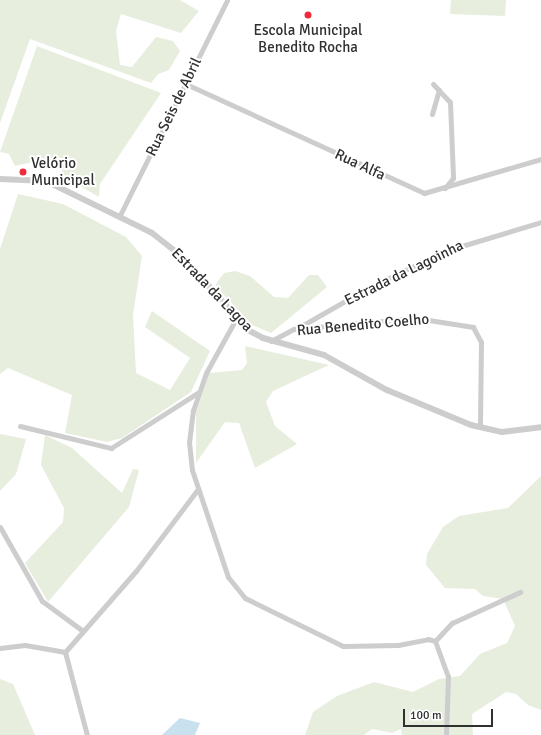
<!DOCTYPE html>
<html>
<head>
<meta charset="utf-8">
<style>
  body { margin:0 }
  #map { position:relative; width:541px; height:735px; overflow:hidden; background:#fff; font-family:Signika,sans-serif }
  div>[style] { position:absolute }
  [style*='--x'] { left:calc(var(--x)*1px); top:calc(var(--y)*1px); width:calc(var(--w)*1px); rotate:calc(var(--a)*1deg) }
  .green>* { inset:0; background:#e7eede }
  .water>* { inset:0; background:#c9e0ee }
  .minor>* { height:5px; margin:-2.5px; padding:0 2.5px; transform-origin:2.5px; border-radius:2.5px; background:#cdcdcd }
  .tertiary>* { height:6px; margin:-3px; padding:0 3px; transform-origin:3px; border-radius:3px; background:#cdcdcd }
  .dots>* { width:11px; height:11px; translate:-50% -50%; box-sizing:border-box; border:2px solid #fff; border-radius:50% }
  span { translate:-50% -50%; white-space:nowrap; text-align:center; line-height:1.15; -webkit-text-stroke:4px #fff; paint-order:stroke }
  .poi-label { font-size:15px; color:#303030 }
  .left { translate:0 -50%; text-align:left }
  .street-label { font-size:15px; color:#303030 }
  .scale { position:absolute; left:403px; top:709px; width:90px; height:18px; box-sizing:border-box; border:2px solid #303030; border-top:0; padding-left:5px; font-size:12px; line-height:14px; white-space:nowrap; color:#303030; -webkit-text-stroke:3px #fff; paint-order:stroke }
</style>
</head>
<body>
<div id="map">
  <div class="green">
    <div style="clip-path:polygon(0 0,180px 0,199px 11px,181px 33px,121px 14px,116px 31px,120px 65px,132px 67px,156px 37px,173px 41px,180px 51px,169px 70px,158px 74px,151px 83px,30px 39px,0 123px)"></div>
    <div style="clip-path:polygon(451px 0,506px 0,505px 16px,450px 14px)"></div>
    <div style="clip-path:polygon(37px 46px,161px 93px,100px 184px,99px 197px,65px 177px,61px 169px,37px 161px,15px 166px,9px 154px,0 152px)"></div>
    <div style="clip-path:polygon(18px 194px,63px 204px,126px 237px,142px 256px,133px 315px,136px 373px,170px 390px,190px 358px,145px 327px,152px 311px,210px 351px,191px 392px,122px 438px,107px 442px,65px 433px,72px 395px,8px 368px,0 374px,0 249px)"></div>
    <div style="clip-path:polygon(235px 271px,250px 276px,274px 297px,288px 298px,309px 275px,318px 275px,327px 287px,271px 333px,252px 325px,215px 285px,224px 273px)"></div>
    <div style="clip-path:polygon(245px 346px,329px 365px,273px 391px,266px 402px,275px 426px,297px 444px,255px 468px,239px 423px,225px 422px,196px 463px,196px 413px,209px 373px,242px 370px,247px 363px)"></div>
    <div style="clip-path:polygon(0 434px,26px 439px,16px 474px,0 491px)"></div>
    <div style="clip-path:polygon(45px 435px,72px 448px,122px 493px,133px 469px,139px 470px,129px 507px,48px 602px,25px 563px,63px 522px,64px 508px,41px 465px)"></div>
    <div style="clip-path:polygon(541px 476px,541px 710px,528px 705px,516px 694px,506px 692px,472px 714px,473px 735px,402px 735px,401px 729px,392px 733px,372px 729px,364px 735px,305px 735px,313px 712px,337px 696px,374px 682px,413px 692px,439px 679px,460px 676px,480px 654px,507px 643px,515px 626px,503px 599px,483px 596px,475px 589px,445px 588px,426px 565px,427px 554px,443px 527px,459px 516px,508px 508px)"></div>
    <div style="clip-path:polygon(0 679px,13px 684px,35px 735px,0 735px)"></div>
  </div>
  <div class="water">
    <div style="clip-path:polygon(180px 718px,200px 723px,195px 735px,162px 735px)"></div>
  </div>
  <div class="minor">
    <div style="--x:186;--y:84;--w:262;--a:24.6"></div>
    <div style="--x:424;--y:193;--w:122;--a:-16.2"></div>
    <div style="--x:433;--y:84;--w:25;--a:47"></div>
    <div style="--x:450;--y:102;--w:76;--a:87.7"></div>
    <div style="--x:453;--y:178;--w:13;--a:129"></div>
    <div style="--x:432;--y:114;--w:25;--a:-74"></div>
    <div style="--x:120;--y:215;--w:240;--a:-63.5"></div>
    <div style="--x:237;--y:317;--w:64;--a:119"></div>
    <div style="--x:206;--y:373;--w:39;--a:109"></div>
    <div style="--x:193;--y:410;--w:32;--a:97"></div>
    <div style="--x:189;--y:442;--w:28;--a:84"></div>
    <div style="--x:192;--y:470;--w:113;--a:71.4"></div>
    <div style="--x:228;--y:577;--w:27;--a:51"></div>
    <div style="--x:245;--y:598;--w:109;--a:26.1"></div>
    <div style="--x:343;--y:646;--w:55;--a:-1"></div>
    <div style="--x:398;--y:645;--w:31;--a:-11"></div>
    <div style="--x:428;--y:639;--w:7;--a:16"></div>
    <div style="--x:435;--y:641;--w:37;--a:70"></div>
    <div style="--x:448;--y:676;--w:59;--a:91.9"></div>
    <div style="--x:296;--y:329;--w:83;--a:-29.7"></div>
    <div style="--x:368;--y:288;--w:85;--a:-25.7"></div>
    <div style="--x:445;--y:251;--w:100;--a:-16.8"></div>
    <div style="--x:271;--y:341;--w:26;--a:-28"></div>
    <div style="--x:294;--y:329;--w:122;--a:-5.2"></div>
    <div style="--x:416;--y:318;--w:58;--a:9"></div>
    <div style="--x:473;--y:327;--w:17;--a:62"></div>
    <div style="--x:481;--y:342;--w:85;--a:90.7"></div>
    <div style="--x:20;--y:426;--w:94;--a:13.6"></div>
    <div style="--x:111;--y:448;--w:104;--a:-32.5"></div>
    <div style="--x:0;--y:527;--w:85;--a:60.4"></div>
    <div style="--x:42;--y:601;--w:51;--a:36.2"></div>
    <div style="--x:435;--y:641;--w:25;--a:-47"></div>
    <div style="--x:452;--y:623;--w:75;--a:-24.5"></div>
    <div style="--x:0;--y:648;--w:25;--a:-7"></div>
    <div style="--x:25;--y:645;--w:41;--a:9.9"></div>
    <div style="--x:65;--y:652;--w:108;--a:-48.8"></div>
    <div style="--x:136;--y:571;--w:103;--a:-52.9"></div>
    <div style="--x:65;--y:652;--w:86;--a:75.2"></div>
  </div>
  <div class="tertiary">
    <div style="--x:0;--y:179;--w:46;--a:2.5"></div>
    <div style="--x:46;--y:181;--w:118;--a:26.1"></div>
    <div style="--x:152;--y:233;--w:41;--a:38"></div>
    <div style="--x:184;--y:258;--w:96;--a:48.4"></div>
    <div style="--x:248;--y:330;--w:17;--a:28"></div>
    <div style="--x:263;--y:338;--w:63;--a:15.6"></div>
    <div style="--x:324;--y:355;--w:72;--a:29.1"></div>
    <div style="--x:387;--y:390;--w:91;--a:22.6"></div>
    <div style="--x:471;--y:425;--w:32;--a:13"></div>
    <div style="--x:502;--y:432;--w:39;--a:-7"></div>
  </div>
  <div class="dots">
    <div style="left:308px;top:15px;background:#ef2b3c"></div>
    <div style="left:23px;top:172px;background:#ef2b3c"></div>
  </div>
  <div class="poi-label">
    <span style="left:308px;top:39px">Escola Municipal<br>Benedito Rocha</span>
    <span class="left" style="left:31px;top:172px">Velório<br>Municipal</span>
  </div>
  <div class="street-label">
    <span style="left:174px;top:107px;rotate:-64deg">Rua Seis de Abril</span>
    <span style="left:360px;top:165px;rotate:25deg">Rua Alfa</span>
    <span style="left:404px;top:273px;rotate:-26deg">Estrada da Lagoinha</span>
    <span style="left:212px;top:290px;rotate:46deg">Estrada da Lagoa</span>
    <span style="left:363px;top:325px;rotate:-5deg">Rua Benedito Coelho</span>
  </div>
  <div class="scale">100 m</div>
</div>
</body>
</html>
